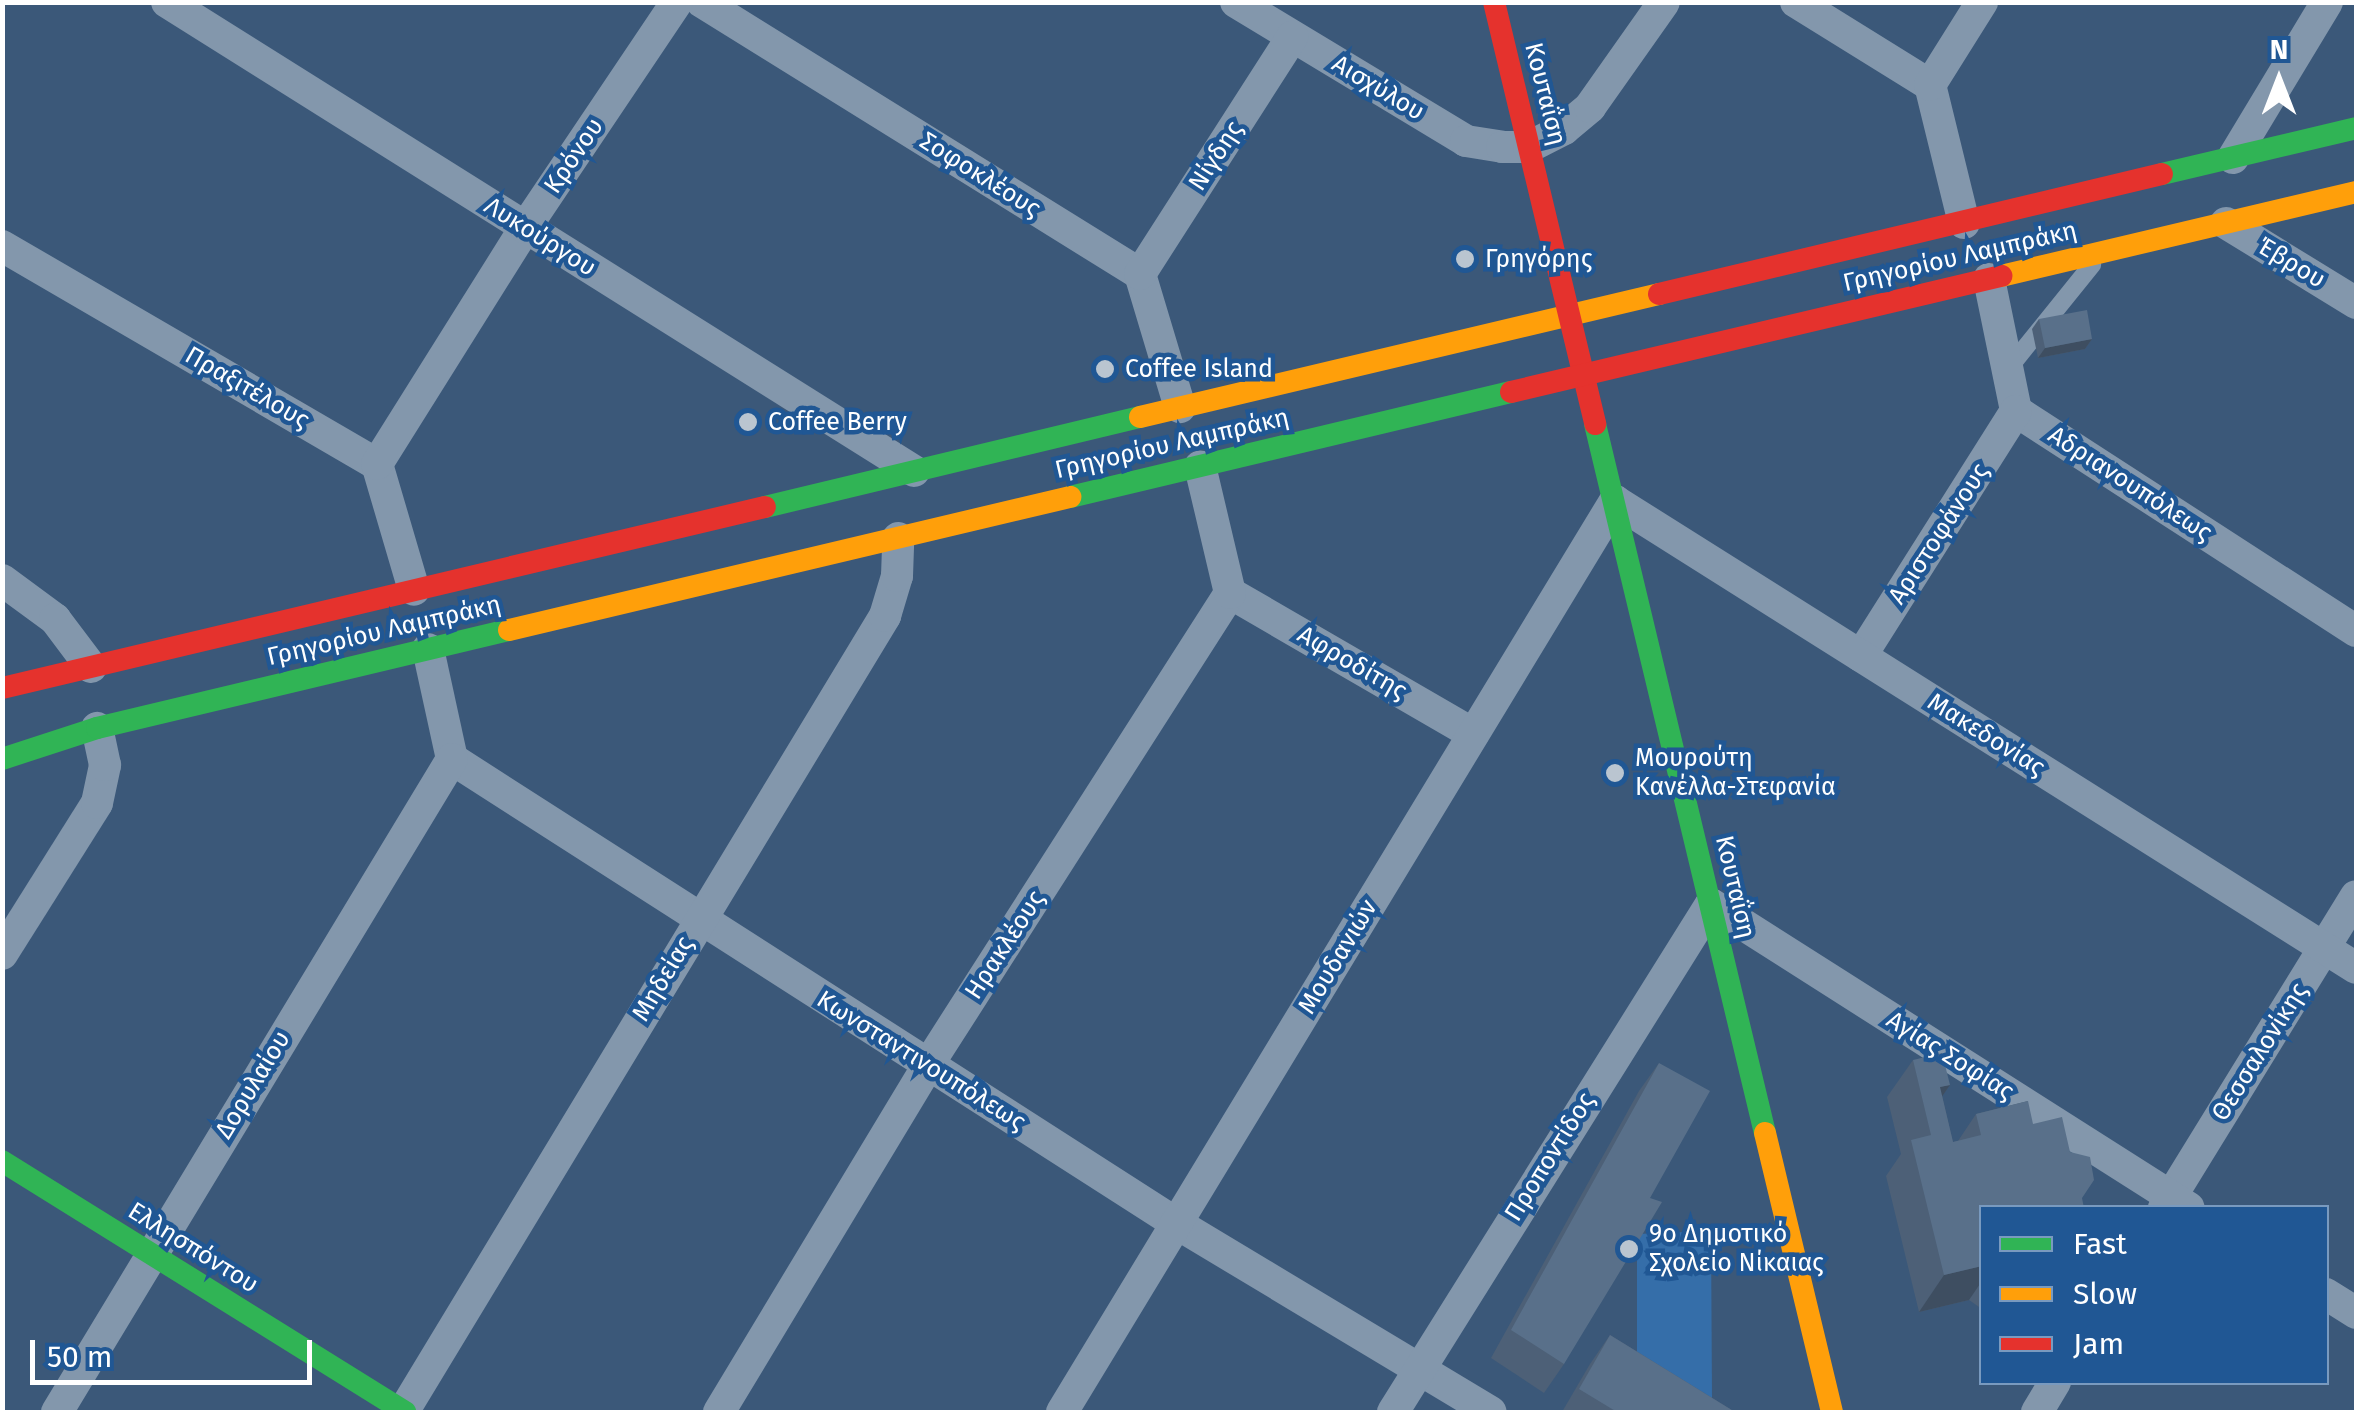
<!DOCTYPE html>
<html>
<head>
<meta charset="utf-8">
<style>
  body { margin:0 }
  #map { position:relative; width:2359px; height:1415px; overflow:hidden; background:#3b5879; font-family:"Fira Sans",sans-serif }
  div>[style] { position:absolute }
  [style*='--x'] { left:calc(var(--x)*1px); top:calc(var(--y)*1px); width:calc(var(--w)*1px); rotate:calc(var(--a)*1deg) }
  .green>* { inset:0; background:#356ea9 }
  .lane>* { height:18px; margin:-9px; padding:0 9px; transform-origin:9px; border-radius:9px; background:#8397ac }
  .street>* { height:32px; margin:-16px; padding:0 16px; transform-origin:16px; border-radius:16px; background:#8397ac }
  .fast>* { height:22px; margin:-11px; padding:0 11px; transform-origin:11px; border-radius:11px; background:#30b455 }
  .slow>* { height:22px; margin:-11px; padding:0 11px; transform-origin:11px; border-radius:11px; background:#ff9f0a }
  .jam>* { height:22px; margin:-11px; padding:0 11px; transform-origin:11px; border-radius:11px; background:#e5322d }
  .wall>* { inset:0; background:#4d6077 }
  .shaded-wall>* { inset:0; background:#3e4e61 }
  .building>* { inset:0; background:#59708a }
  .dots>* { width:28px; height:28px; translate:-50% -50%; box-sizing:border-box; border:5px solid #205794; border-radius:50% }
  span { translate:-50% -50%; white-space:nowrap; text-align:center; line-height:1.15; -webkit-text-stroke:9px #205794; paint-order:stroke }
  .street-label { font-size:25px; color:#fff }
  .poi-label { font-size:25px; color:#fff }
  .left { translate:0 -50%; text-align:left }
  .frame { position:absolute; inset:0; border:5px solid #fff; pointer-events:none }
  .legend { position:absolute; left:1979px; top:1205px; width:350px; height:180px; box-sizing:border-box; background:#205794; border:2px solid #799abf; margin:0; padding:12px 18px; list-style:none; font-size:30px; color:#fff }
  .legend li { display:flex; align-items:center; gap:20px; height:50px }
  .legend b { width:50px; border:2px solid #799abf }
  .north { position:absolute; left:2229px; top:30px; width:100px; height:100px; -webkit-text-stroke:8px #205794; paint-order:stroke; rotate:0deg; font-size:28px; font-weight:700; line-height:40px; text-align:center; color:#fff }
  .north::after { content:''; display:block; margin:auto; width:35px; height:45px; background:#fff; clip-path:polygon(50% 0,100% 100%,50% 72%,0 100%) }
  .scale { position:absolute; left:30px; top:1340px; width:282px; height:45px; box-sizing:border-box; border:5px solid #fff; border-top:0; padding-left:12px; font-size:30px; line-height:35px; white-space:nowrap; color:#fff; -webkit-text-stroke:8px #205794; paint-order:stroke }
</style>
</head>
<body>
<div id="map">
  <div class="green">
    <div style="clip-path:polygon(1711px 1231px,1712px 1399px,1637px 1398px,1637px 1234px)"></div>
  </div>
  <div class="lane">
    <div style="--x:2008;--y:369;--w:134;--a:-51.1"></div>
  </div>
  <div class="street">
    <div style="--x:167;--y:2;--w:882;--a:32.12"></div>
    <div style="--x:702;--y:2;--w:516;--a:31.84"></div>
    <div style="--x:1140;--y:274;--w:139;--a:73.3"></div>
    <div style="--x:1236;--y:2;--w:269;--a:31.1"></div>
    <div style="--x:1466;--y:141;--w:36;--a:9"></div>
    <div style="--x:1502;--y:147;--w:27;--a:0"></div>
    <div style="--x:1529;--y:147;--w:39;--a:-27"></div>
    <div style="--x:1564;--y:129;--w:34;--a:-40"></div>
    <div style="--x:1590;--y:107;--w:128;--a:-54.8"></div>
    <div style="--x:1796;--y:2;--w:158;--a:31.8"></div>
    <div style="--x:2233;--y:158;--w:182;--a:-58.9"></div>
    <div style="--x:1964;--y:223;--w:142;--a:-103.8"></div>
    <div style="--x:1930;--y:85;--w:98;--a:-57.9"></div>
    <div style="--x:2226;--y:223;--w:153;--a:31.6"></div>
    <div style="--x:2;--y:246;--w:434;--a:30.2"></div>
    <div style="--x:377;--y:464;--w:131;--a:73.6"></div>
    <div style="--x:1140;--y:274;--w:282;--a:-57.3"></div>
    <div style="--x:1989;--y:279;--w:135;--a:78.4"></div>
    <div style="--x:2016;--y:411;--w:405;--a:32.9"></div>
    <div style="--x:377;--y:464;--w:279;--a:-57.9"></div>
    <div style="--x:525;--y:228;--w:272;--a:-56.1"></div>
    <div style="--x:2;--y:580;--w:66;--a:36.3"></div>
    <div style="--x:55;--y:619;--w:60;--a:53.1"></div>
    <div style="--x:1230;--y:593;--w:281;--a:30.1"></div>
    <div style="--x:428;--y:649;--w:113;--a:77.7"></div>
    <div style="--x:452;--y:759;--w:860;--a:32.66"></div>
    <div style="--x:1176;--y:1223;--w:367;--a:31"></div>
    <div style="--x:1861;--y:656;--w:290;--a:-57.7"></div>
    <div style="--x:2;--y:954;--w:178;--a:-57.8"></div>
    <div style="--x:97;--y:803;--w:39;--a:-78"></div>
    <div style="--x:105;--y:765;--w:38;--a:-102"></div>
    <div style="--x:2164;--y:1208;--w:366;--a:-58.4"></div>
    <div style="--x:2326;--y:1294;--w:36;--a:32"></div>
    <div style="--x:57;--y:1412;--w:763;--a:-58.83"></div>
    <div style="--x:403;--y:1412;--w:931;--a:-58.8"></div>
    <div style="--x:885;--y:616;--w:42;--a:-73.3"></div>
    <div style="--x:897;--y:576;--w:38;--a:-88"></div>
    <div style="--x:719;--y:1412;--w:405;--a:-58.9"></div>
    <div style="--x:928;--y:1065;--w:560;--a:-57.39"></div>
    <div style="--x:1230;--y:593;--w:130;--a:-103.3"></div>
    <div style="--x:1062;--y:1412;--w:1066;--a:-58.74"></div>
    <div style="--x:1615;--y:501;--w:876;--a:32.22"></div>
    <div style="--x:1393;--y:1412;--w:599;--a:-57.95"></div>
    <div style="--x:1711;--y:904;--w:566;--a:32.46"></div>
    <div style="--x:2037;--y:1412;--w:35;--a:-59"></div>
  </div>
  <div class="fast">
    <div style="--x:2162;--y:174;--w:199;--a:-13.3"></div>
    <div style="--x:1595;--y:424;--w:729;--a:76.52"></div>
    <div style="--x:1070;--y:497;--w:453;--a:-13.4"></div>
    <div style="--x:765;--y:507;--w:386;--a:-13.5"></div>
    <div style="--x:2;--y:759;--w:100;--a:-18.1"></div>
    <div style="--x:97;--y:728;--w:423;--a:-13.4"></div>
    <div style="--x:2;--y:1161;--w:475;--a:31.9"></div>
  </div>
  <div class="slow">
    <div style="--x:2001;--y:276;--w:365;--a:-13.3"></div>
    <div style="--x:1140;--y:417;--w:533;--a:-13.33"></div>
    <div style="--x:509;--y:630;--w:577;--a:-13.34"></div>
    <div style="--x:1765;--y:1133;--w:287;--a:76.5"></div>
  </div>
  <div class="jam">
    <div style="--x:1494;--y:2;--w:434;--a:76.5"></div>
    <div style="--x:1659;--y:294;--w:517;--a:-13.42"></div>
    <div style="--x:1511;--y:392;--w:504;--a:-13.32"></div>
    <div style="--x:2;--y:688;--w:784;--a:-13.35"></div>
  </div>
  <div class="wall">
    <div style="clip-path:polygon(2039px 319px,2092px 339px,2085px 349px,2038px 358px,2032px 329px)"></div>
    <div style="clip-path:polygon(1913px 1060px,1950px 1085px,1942px 1096px,1953px 1142px,1958px 1141px,1976px 1114px,2028px 1101px,1982px 1208px,1982px 1309px,1969px 1300px,1919px 1312px,1886px 1176px,1901px 1154px,1887px 1097px)"></div>
    <div style="clip-path:polygon(1659px 1063px,1564px 1364px,1544px 1393px,1491px 1358px,1639px 1091px)"></div>
    <div style="clip-path:polygon(1610px 1335px,1735px 1412px,1562px 1412px,1590px 1364px)"></div>
  </div>
  <div class="shaded-wall">
    <div style="clip-path:polygon(2092px 339px,2085px 349px,2038px 358px,2045px 348px)"></div>
    <div style="clip-path:polygon(1950px 1085px,1927px 1118px,1940px 1087px)"></div>
    <div style="clip-path:polygon(1982px 1266px,1982px 1281px,1969px 1300px,1919px 1312px,1944px 1275px)"></div>
  </div>
  <div class="building">
    <div style="clip-path:polygon(2087px 310px,2092px 339px,2045px 348px,2039px 319px)"></div>
    <div style="clip-path:polygon(1942px 1053px,1950px 1085px,1940px 1087px,1953px 1142px,1981px 1135px,1976px 1114px,2028px 1101px,2033px 1124px,2062px 1117px,2070px 1152px,2090px 1157px,2094px 1180px,2082px 1198px,2084px 1208px,1982px 1208px,1982px 1266px,1944px 1275px,1911px 1140px,1931px 1135px,1913px 1060px)"></div>
    <div style="clip-path:polygon(1659px 1063px,1710px 1091px,1650px 1198px,1662px 1202px,1564px 1364px,1511px 1330px)"></div>
    <div style="clip-path:polygon(1610px 1335px,1735px 1412px,1617px 1412px,1579px 1389px)"></div>
  </div>
  <div class="dots">
    <div style="left:1465px;top:259px;background:#bac5d0"></div>
    <div style="left:1105px;top:369px;background:#bac5d0"></div>
    <div style="left:748px;top:422px;background:#bac5d0"></div>
    <div style="left:1615px;top:773px;background:#bac5d0"></div>
    <div style="left:1629px;top:1249px;background:#bac5d0"></div>
  </div>
  <div class="street-label">
    <span style="left:1378px;top:88px;rotate:31deg">Αισχύλου</span>
    <span style="left:1545px;top:94px;rotate:76deg">Κουταΐση</span>
    <span style="left:574px;top:156px;rotate:-56deg">Κρόνου</span>
    <span style="left:1216px;top:156px;rotate:-57deg">Νίγδης</span>
    <span style="left:980px;top:175px;rotate:32deg">Σοφοκλέους</span>
    <span style="left:540px;top:237px;rotate:32deg">Λυκούργου</span>
    <span style="left:1960px;top:257px;rotate:-13deg">Γρηγορίου Λαμπράκη</span>
    <span style="left:2291px;top:263px;rotate:31deg">Έβρου</span>
    <span style="left:247px;top:388px;rotate:30deg">Πραξιτέλους</span>
    <span style="left:1172px;top:444px;rotate:-13deg">Γρηγορίου Λαμπράκη</span>
    <span style="left:2130px;top:484px;rotate:33deg">Αδριανουπόλεως</span>
    <span style="left:1939px;top:534px;rotate:-57deg">Αριστοφάνους</span>
    <span style="left:384px;top:631px;rotate:-13deg">Γρηγορίου Λαμπράκη</span>
    <span style="left:1352px;top:663px;rotate:30deg">Αφροδίτης</span>
    <span style="left:1986px;top:735px;rotate:32deg">Μακεδονίας</span>
    <span style="left:1735px;top:887px;rotate:77deg">Κουταΐση</span>
    <span style="left:1005px;top:945px;rotate:-57deg">Ηρακλέους</span>
    <span style="left:1338px;top:957px;rotate:-59deg">Μουδανιών</span>
    <span style="left:663px;top:979px;rotate:-59deg">Μηδείας</span>
    <span style="left:2260px;top:1052px;rotate:-58deg">Θεσσαλονίκης</span>
    <span style="left:1950px;top:1056px;rotate:32deg">Αγίας Σοφίας</span>
    <span style="left:921px;top:1061px;rotate:32deg">Κωνσταντινουπόλεως</span>
    <span style="left:253px;top:1085px;rotate:-59deg">Δορυλαίου</span>
    <span style="left:1550px;top:1157px;rotate:-58deg">Προποντίδος</span>
    <span style="left:193px;top:1248px;rotate:32deg">Ελλησπόντου</span>
  </div>
  <div class="poi-label">
    <span class="left" style="left:1485px;top:259px">Γρηγόρης</span>
    <span class="left" style="left:1125px;top:369px">Coffee Island</span>
    <span class="left" style="left:768px;top:422px">Coffee Berry</span>
    <span class="left" style="left:1635px;top:773px">Μουρούτη<br>Κανέλλα-Στεφανία</span>
    <span class="left" style="left:1649px;top:1249px">9o Δημοτικό<br>Σχολείο Νίκαιας</span>
  </div>
  <div class="frame"></div>
  <ul class="legend">
  <li><b style="height:12px;background:#30b455"></b>Fast</li>
  <li><b style="height:12px;background:#ff9f0a"></b>Slow</li>
  <li><b style="height:12px;background:#e5322d"></b>Jam</li>
  </ul>
  <div class="north">N</div>
  <div class="scale">50 m</div>
</div>
</body>
</html>
